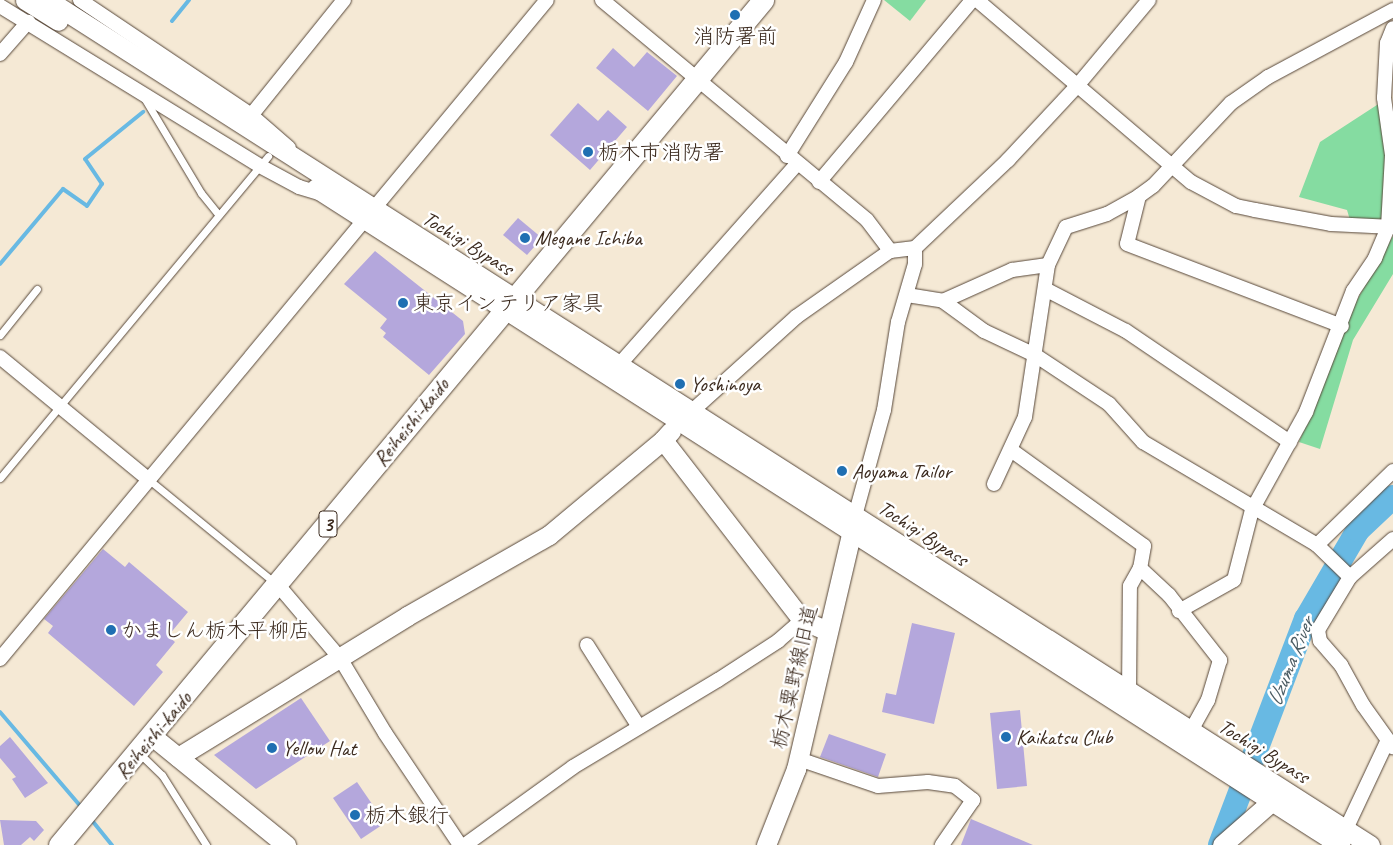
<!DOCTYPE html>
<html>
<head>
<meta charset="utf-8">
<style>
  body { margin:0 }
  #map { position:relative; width:1393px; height:845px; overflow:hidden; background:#f5e9d5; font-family:Caveat,"Klee One",sans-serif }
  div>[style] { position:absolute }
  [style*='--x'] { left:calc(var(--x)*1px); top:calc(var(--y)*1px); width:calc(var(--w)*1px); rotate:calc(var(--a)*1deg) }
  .green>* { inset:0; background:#85dca1 }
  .stream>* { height:4px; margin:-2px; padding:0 2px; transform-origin:2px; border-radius:2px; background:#68b9e3 }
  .river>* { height:24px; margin:-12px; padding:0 12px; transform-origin:12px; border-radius:12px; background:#68b9e3 }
  .building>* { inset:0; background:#b4a7dc }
  .roads { filter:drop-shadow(0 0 1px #574739) drop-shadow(0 0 1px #574739) }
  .lane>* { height:7px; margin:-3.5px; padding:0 3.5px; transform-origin:3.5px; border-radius:3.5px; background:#fff }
  .street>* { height:14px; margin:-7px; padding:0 7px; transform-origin:7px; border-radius:7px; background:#fff }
  .secondary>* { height:19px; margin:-9.5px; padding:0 9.5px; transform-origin:9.5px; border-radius:9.5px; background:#fff }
  .primary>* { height:21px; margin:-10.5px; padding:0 10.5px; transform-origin:10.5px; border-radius:10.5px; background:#fff }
  .dots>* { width:14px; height:14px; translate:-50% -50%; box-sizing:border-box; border:2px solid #fff; border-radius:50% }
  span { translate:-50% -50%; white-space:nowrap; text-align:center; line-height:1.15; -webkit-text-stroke:5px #fff; paint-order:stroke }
  .shield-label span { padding:1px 4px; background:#fff; border:1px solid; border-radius:4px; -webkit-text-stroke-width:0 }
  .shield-label { font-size:20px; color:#3b2a1e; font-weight:700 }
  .poi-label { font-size:21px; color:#3b2a1e }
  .left { translate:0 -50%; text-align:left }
  .street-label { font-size:21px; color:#3b2a1e }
  .water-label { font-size:22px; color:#4b5c63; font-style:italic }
</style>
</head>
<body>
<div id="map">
  <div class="green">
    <div style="clip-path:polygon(884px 0,926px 0,910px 21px)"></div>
    <div style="clip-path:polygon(1380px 103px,1387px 151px,1383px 223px,1350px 220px,1347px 210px,1299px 197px,1320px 142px)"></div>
    <div style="clip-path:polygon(1393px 236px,1393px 274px,1353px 340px,1320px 449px,1299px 442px,1357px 300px)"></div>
  </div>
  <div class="stream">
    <div style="--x:172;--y:21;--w:27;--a:-51"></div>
    <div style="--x:0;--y:264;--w:98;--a:-50"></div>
    <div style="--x:63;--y:189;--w:29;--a:35"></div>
    <div style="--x:87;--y:206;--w:27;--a:-56"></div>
    <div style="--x:102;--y:184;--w:30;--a:-124"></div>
    <div style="--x:85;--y:159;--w:75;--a:-39"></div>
    <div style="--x:0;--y:712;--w:125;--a:49.5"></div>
    <div style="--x:90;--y:818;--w:35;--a:51"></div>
  </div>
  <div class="river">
    <div style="--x:1220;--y:845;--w:242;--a:-69.2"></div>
    <div style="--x:1306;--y:619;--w:103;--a:-59.7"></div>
    <div style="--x:1358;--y:530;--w:48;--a:-43.3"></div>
  </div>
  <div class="building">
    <div style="clip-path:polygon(613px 48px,634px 67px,647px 52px,677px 76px,648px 111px,596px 68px)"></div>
    <div style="clip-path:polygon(578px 103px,598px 121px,608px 110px,627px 127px,590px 170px,550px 135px)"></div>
    <div style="clip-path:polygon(518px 218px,542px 238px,527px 255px,503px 235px)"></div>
    <div style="clip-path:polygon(375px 251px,463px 321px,465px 334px,429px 375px,383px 337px,386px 333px,380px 328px,387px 319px,344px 284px)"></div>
    <div style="clip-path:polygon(103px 549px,125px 567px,129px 562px,188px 612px,168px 636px,175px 642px,156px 665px,163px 672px,134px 706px,48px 633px,53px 626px,44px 619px)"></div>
    <div style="clip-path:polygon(912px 623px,955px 633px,934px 724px,882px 712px,886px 693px,896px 695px)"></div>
    <div style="clip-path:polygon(301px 698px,330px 741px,256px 789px,214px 755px)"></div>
    <div style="clip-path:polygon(1020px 710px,1027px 786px,997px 789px,990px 713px)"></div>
    <div style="clip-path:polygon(829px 734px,886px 754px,878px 777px,820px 757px)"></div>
    <div style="clip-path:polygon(10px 737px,48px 783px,25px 798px,12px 779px,16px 777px,0 758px,0 746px)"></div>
    <div style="clip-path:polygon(357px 782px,385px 823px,361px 839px,333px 798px)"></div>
    <div style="clip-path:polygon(971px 819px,1033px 845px,961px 845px)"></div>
    <div style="clip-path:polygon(0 820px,36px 821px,44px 830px,34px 841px,30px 837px,21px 845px,4px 845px)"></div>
  </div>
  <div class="roads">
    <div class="lane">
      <div style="--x:143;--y:96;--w:113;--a:59.1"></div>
      <div style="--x:201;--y:193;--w:28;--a:51"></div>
      <div style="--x:0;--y:335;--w:59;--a:-51.2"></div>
      <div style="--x:0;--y:478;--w:419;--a:-50.2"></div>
      <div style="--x:148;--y:479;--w:164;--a:39.3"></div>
      <div style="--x:139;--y:753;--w:32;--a:44"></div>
      <div style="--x:162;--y:775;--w:83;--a:57.8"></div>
    </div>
    <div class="street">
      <div style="--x:80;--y:0;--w:206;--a:33.9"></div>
      <div style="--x:251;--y:115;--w:50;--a:41"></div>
      <div style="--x:602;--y:0;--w:344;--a:39.7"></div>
      <div style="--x:867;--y:220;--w:39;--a:53"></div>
      <div style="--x:977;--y:0;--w:281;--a:40.4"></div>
      <div style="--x:1191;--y:182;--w:51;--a:28.1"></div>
      <div style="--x:1236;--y:206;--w:19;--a:12"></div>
      <div style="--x:1255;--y:210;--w:77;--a:10.4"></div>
      <div style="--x:1331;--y:224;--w:62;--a:2.8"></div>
      <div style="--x:0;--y:6;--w:305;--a:31.6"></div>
      <div style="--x:260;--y:166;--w:44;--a:28.3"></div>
      <div style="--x:299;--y:187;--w:27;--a:17"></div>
      <div style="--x:0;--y:54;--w:43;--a:-48.8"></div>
      <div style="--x:245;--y:123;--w:158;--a:-51.2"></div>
      <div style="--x:787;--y:156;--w:111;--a:-57.9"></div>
      <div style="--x:846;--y:62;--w:68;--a:-65.7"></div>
      <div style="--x:819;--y:182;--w:238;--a:-49.9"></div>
      <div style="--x:1139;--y:196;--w:49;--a:104"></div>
      <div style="--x:1127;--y:244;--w:230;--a:20.9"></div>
      <div style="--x:1045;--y:289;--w:91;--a:27.4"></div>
      <div style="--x:1126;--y:331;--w:198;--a:34.1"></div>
      <div style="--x:907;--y:295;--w:36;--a:9"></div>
      <div style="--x:943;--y:301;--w:51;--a:36.2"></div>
      <div style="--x:984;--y:331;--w:56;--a:25.2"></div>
      <div style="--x:1035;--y:355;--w:89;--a:33.5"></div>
      <div style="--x:1109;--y:404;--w:51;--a:48.2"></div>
      <div style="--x:1143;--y:442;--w:202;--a:30.6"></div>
      <div style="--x:1317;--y:545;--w:46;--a:44.1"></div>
      <div style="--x:943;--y:301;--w:76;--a:-24.2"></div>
      <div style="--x:1012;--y:270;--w:36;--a:-8"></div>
      <div style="--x:0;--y:357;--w:192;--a:39.5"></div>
      <div style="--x:619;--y:365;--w:268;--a:-48.5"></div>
      <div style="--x:691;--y:412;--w:142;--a:-42.1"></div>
      <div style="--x:796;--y:317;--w:115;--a:-35.1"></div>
      <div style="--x:890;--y:251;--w:25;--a:-7"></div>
      <div style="--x:915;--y:248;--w:128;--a:-43.4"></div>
      <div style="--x:1008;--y:160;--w:101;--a:-47"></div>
      <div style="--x:1077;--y:86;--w:112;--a:-50.1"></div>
      <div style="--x:1011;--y:450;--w:164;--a:35.8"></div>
      <div style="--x:1144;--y:546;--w:22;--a:100"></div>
      <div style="--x:1140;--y:568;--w:40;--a:43"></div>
      <div style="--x:1169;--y:595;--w:83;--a:51.9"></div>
      <div style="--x:1220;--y:660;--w:42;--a:106.7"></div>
      <div style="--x:1208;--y:700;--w:35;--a:119"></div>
      <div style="--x:994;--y:484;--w:74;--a:-65.2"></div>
      <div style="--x:1025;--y:417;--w:154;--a:-81.4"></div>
      <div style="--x:1048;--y:265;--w:42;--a:-64.7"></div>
      <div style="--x:1066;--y:227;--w:43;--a:-17.6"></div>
      <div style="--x:1107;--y:214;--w:37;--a:-29"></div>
      <div style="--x:1139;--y:196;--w:17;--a:-36"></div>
      <div style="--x:1153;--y:186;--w:114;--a:-46.8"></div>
      <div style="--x:1231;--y:103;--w:45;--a:-35.1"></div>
      <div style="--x:1268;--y:77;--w:142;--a:-28.2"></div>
      <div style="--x:855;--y:516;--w:110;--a:-74.7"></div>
      <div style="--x:884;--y:410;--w:89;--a:-81"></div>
      <div style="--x:898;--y:322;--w:60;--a:-73.7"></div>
      <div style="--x:915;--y:264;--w:16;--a:-90"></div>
      <div style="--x:1393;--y:539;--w:57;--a:138.5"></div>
      <div style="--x:1350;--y:577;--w:62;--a:121.1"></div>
      <div style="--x:1318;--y:630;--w:11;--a:80"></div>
      <div style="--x:1320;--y:641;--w:32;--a:49"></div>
      <div style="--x:1341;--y:665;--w:46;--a:61.2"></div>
      <div style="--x:1363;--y:705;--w:52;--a:54.5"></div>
      <div style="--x:1317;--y:545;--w:106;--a:-44.2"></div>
      <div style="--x:278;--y:585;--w:96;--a:49.7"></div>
      <div style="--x:340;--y:658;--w:87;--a:59"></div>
      <div style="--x:385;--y:733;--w:135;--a:56.2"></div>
      <div style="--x:1179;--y:611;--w:63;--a:-29.4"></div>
      <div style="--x:1234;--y:580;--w:72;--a:-75.6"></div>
      <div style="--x:1252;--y:510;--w:112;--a:-61.1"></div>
      <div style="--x:1306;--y:412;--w:130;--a:-68.8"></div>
      <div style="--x:1353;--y:291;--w:40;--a:-56"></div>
      <div style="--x:1375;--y:258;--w:34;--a:-67"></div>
      <div style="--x:1388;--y:227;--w:72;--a:-86.8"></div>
      <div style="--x:1392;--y:155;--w:58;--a:-98"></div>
      <div style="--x:1384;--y:98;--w:55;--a:-86.9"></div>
      <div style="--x:1387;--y:43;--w:16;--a:-68"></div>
      <div style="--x:587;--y:645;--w:97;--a:57.6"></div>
      <div style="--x:0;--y:659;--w:856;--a:-50.31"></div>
      <div style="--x:1129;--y:693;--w:107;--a:-89.5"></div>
      <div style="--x:1130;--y:586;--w:21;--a:-61"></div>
      <div style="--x:799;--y:759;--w:83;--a:18.9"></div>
      <div style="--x:878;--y:786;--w:50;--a:-4.6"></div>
      <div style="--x:928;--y:782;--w:27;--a:8"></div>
      <div style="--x:955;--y:786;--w:23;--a:38"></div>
      <div style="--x:973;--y:800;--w:55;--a:124.6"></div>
      <div style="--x:1346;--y:829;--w:96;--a:-64.8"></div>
      <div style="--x:465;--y:845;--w:133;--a:-35.8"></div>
      <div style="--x:573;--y:767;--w:169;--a:-31"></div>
      <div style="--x:718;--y:680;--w:72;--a:-33"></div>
      <div style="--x:778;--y:641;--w:32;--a:-41"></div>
    </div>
    <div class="secondary">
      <div style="--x:25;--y:0;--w:39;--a:32"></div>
      <div style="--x:48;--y:0;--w:1569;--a:32.59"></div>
      <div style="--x:316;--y:188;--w:1217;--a:32.68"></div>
      <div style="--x:671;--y:431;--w:12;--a:132"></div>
      <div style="--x:663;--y:440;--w:227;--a:52.3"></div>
      <div style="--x:802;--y:620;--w:28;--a:23"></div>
      <div style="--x:152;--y:736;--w:173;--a:39.1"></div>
      <div style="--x:178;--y:757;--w:269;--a:-31.6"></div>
      <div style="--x:407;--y:616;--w:163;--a:-29.7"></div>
      <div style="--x:549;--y:535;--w:148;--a:-39.8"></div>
      <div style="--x:766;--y:845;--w:82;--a:-68.5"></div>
      <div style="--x:796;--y:769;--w:255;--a:-76.8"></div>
      <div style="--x:1222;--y:845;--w:76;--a:-41.3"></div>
    </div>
    <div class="primary">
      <div style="--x:59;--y:845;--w:1100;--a:-50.2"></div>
    </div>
  </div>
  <div class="dots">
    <div style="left:735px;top:15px;background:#1f6fb2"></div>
    <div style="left:588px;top:152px;background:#1f6fb2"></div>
    <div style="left:525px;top:238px;background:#1f6fb2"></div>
    <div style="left:403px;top:303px;background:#1f6fb2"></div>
    <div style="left:680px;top:384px;background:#1f6fb2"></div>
    <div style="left:842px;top:471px;background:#1f6fb2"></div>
    <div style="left:111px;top:630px;background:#1f6fb2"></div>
    <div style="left:1006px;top:737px;background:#1f6fb2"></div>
    <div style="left:272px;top:748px;background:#1f6fb2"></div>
    <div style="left:355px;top:815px;background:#1f6fb2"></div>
  </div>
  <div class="shield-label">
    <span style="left:328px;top:524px">3</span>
  </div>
  <div class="poi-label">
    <span style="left:735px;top:36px">消防署前</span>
    <span class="left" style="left:598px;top:152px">栃木市消防署</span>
    <span class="left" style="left:535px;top:238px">Megane Ichiba</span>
    <span class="left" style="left:413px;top:303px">東京インテリア家具</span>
    <span class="left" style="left:690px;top:384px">Yoshinoya</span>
    <span class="left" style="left:852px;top:471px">Aoyama Tailor</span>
    <span class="left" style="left:121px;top:630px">かましん栃木平柳店</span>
    <span class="left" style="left:1016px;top:737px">Kaikatsu Club</span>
    <span class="left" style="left:282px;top:748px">Yellow Hat</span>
    <span class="left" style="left:365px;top:815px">栃木銀行</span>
  </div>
  <div class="street-label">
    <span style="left:468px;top:243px;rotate:32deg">Tochigi Bypass</span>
    <span style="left:411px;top:422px;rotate:-51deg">Reiheishi-kaido</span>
    <span style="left:923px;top:533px;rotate:33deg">Tochigi Bypass</span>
    <span style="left:794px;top:677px;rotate:-77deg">栃木粟野線旧道</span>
    <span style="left:153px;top:735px;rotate:-50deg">Reiheishi-kaido</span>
    <span style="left:1264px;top:751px;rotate:32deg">Tochigi Bypass</span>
  </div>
  <div class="water-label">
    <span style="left:1291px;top:662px;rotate:-68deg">Uzuma River</span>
  </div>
</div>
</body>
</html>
